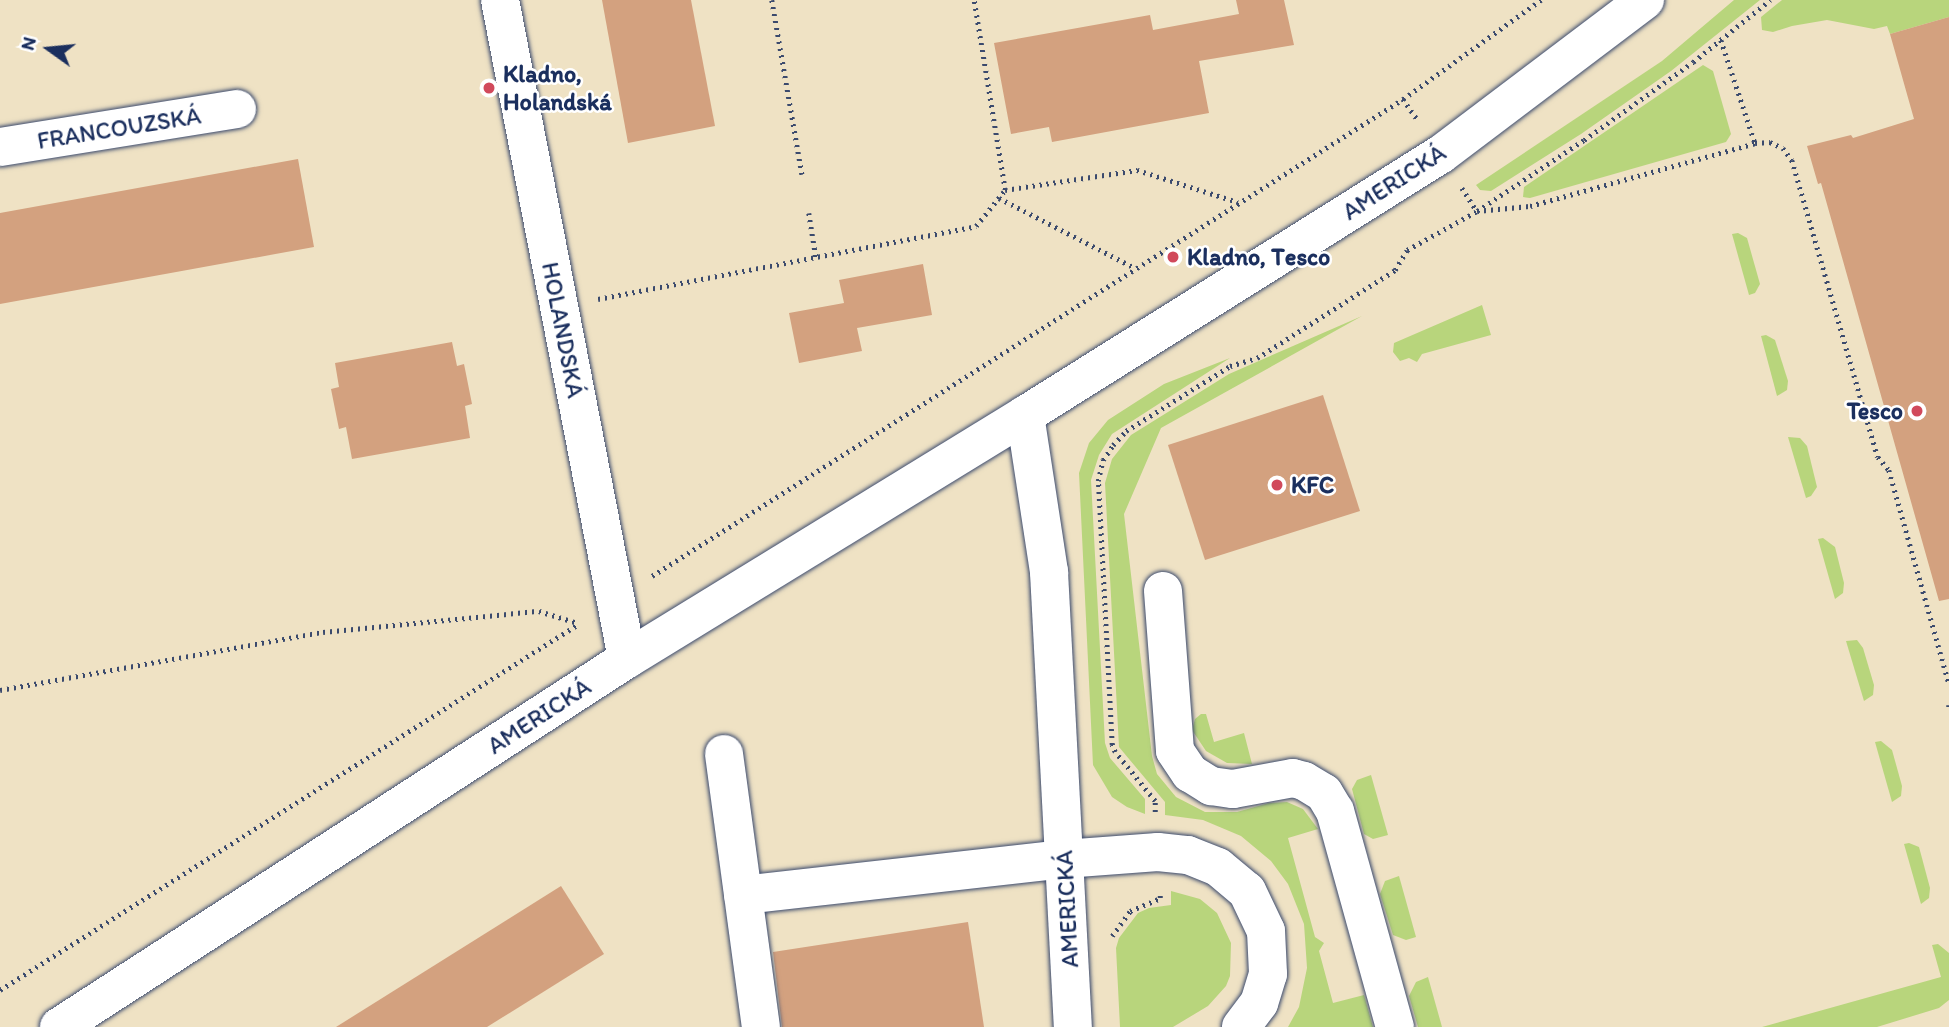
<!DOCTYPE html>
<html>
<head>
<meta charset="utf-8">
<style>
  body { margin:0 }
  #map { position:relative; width:1949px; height:1027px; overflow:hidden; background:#efe2c4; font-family:Itim,sans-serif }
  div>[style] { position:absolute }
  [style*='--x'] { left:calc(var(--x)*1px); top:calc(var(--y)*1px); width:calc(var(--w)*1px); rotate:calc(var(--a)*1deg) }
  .green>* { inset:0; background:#b8d57c }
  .building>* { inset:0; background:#d3a17f }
  .path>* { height:4.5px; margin-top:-2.25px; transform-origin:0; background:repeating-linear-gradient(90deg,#3b4a6d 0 2px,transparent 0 7px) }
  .roads { filter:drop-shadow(0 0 2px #3b4a6d) drop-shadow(0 0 2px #3b4a6d) }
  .minor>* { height:38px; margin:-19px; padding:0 19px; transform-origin:19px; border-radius:19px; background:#fff }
  .dots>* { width:19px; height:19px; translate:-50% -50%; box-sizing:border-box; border:4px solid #fff; border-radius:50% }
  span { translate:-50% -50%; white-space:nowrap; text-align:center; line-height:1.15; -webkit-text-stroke:5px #fff; paint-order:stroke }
  .poi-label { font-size:24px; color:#1b2f5e; font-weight:700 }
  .left { translate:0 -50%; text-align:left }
  .right { translate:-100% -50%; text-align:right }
  .street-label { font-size:24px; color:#1b2f5e }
  .north { position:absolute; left:14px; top:14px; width:70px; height:70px; -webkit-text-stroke:5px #fff; paint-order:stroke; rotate:285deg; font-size:19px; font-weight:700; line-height:28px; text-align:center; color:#1b2f5e }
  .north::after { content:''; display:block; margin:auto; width:24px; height:32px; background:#1b2f5e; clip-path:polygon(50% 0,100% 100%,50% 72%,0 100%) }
</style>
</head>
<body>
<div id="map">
  <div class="green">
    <div style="clip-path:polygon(1734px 0,1760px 0,1671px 71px,1581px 134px,1491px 191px,1480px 190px,1476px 185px,1662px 61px)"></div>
    <div style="clip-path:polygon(1782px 0,1949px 0,1949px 17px,1890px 34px,1887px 26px,1874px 29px,1827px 20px,1792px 26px,1773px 32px,1762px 30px,1761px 17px)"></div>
    <div style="clip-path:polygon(1703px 65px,1713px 71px,1731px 134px,1726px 142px,1530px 198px,1523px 197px,1524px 187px)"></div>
    <div style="clip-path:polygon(1738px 233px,1747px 238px,1760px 284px,1755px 293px,1749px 295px,1732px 234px)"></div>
    <div style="clip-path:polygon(1482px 305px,1491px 335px,1422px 354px,1417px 362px,1409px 358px,1400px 361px,1393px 352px,1394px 343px)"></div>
    <div style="clip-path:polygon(1362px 316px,1161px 428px,1124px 514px,1152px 756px,1157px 774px,1176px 797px,1205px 812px,1237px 812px,1269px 803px,1287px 802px,1303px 809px,1318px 829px,1288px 838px,1315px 937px,1324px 943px,1319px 951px,1333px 1003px,1364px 995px,1373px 1027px,1288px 1027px,1299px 1007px,1307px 968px,1304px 924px,1288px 884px,1271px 861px,1241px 836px,1203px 820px,1165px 815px,1165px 802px,1119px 747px,1105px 483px,1112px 459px,1131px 435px,1229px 374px)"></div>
    <div style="clip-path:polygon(1766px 335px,1775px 340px,1788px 381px,1787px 390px,1777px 396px,1761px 336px)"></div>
    <div style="clip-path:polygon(1230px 358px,1112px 434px,1099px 455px,1091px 480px,1105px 743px,1110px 758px,1145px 799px,1145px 814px,1127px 807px,1112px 797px,1093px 765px,1079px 473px,1089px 443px,1108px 420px,1164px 384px)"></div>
    <div style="clip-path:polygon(1788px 437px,1800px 438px,1807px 446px,1817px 487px,1811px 496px,1806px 498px)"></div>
    <div style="clip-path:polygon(1823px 538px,1835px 547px,1844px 583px,1843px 593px,1835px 599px,1818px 539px)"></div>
    <div style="clip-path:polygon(1857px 640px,1863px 648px,1874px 685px,1873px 695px,1864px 701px,1846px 641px)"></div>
    <div style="clip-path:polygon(1201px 714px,1206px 714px,1214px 742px,1244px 733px,1252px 764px,1227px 763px,1206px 751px,1192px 730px,1195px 719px)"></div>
    <div style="clip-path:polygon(1881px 741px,1892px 750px,1902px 786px,1901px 796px,1892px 802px,1875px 742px)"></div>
    <div style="clip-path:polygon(1371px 775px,1388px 835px,1373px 839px,1364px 834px,1352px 789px,1357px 780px)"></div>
    <div style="clip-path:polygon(1909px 843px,1919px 847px,1930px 888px,1929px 898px,1921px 904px,1904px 844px)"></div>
    <div style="clip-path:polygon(1399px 876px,1416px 937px,1406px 940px,1393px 935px,1380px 894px,1385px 881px)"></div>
    <div style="clip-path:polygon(1171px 891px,1200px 899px,1217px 913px,1231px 943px,1230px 976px,1226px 986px,1208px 1006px,1173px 1027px,1120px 1027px,1116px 948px,1119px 938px,1138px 913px,1149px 908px,1171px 905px)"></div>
    <div style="clip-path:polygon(1938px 944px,1949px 953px,1949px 1000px,1939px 1008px,1877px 1027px,1762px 1027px,1941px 977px,1932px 945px)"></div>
    <div style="clip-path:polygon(1428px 977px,1442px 1027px,1418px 1027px,1409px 996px,1416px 982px)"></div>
  </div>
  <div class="building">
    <div style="clip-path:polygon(602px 0,691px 0,715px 126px,628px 143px)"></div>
    <div style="clip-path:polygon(1236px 0,1284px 0,1294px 45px,1199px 61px,1209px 113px,1052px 142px,1049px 127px,1011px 134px,994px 43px,1150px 15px,1153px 30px,1239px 14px)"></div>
    <div style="clip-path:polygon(1949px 17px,1949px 599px,1939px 601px,1821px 183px,1818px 184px,1807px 146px,1851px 135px,1853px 138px,1914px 119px,1890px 34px)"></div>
    <div style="clip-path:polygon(298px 159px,314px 247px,0 304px,0 213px)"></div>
    <div style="clip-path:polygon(923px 264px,932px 315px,857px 328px,862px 351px,799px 363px,789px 313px,844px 303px,839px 280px)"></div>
    <div style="clip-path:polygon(452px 342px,457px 366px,464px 364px,472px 404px,465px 406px,470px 438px,352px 459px,346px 427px,339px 429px,331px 389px,339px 387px,335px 363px)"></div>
    <div style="clip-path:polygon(1323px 395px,1360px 511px,1205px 560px,1168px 445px)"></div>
    <div style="clip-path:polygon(561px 886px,604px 954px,487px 1027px,336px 1027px)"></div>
    <div style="clip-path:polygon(968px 922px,984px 1027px,782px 1027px,773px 952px)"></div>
  </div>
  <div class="path">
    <div style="--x:772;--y:0;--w:177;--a:80.2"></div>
    <div style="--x:1721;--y:40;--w:108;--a:71.7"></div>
    <div style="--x:1403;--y:99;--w:24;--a:55"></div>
    <div style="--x:1462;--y:188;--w:27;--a:57"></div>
    <div style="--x:1477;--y:211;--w:53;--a:-5.4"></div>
    <div style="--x:1530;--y:206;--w:234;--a:-15.6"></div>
    <div style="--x:1755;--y:143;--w:15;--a:-4"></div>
    <div style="--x:1770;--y:142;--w:14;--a:25"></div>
    <div style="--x:1783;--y:148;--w:15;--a:53"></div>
    <div style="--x:1792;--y:160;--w:309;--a:73.9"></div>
    <div style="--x:1878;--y:457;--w:17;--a:50"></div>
    <div style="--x:1889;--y:470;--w:221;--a:74.3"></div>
    <div style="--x:1005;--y:190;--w:134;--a:-8.6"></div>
    <div style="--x:1137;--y:170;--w:106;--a:17.6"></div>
    <div style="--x:999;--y:198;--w:153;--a:27.2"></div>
    <div style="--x:809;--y:213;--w:45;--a:81"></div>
    <div style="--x:598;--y:299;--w:385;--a:-10.9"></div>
    <div style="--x:976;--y:226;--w:46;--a:-51.1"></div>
    <div style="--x:1005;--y:190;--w:193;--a:-99.3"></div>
    <div style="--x:652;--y:576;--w:890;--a:-32.42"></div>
    <div style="--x:1403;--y:99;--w:170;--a:-35.7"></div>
    <div style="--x:0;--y:690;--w:328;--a:-10.2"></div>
    <div style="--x:323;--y:632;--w:217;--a:-5.6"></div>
    <div style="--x:539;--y:611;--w:41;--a:17.1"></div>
    <div style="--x:1949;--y:705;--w:2;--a:90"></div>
    <div style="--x:1155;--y:812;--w:11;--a:-90"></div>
    <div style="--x:1155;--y:801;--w:63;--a:-129.2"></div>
    <div style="--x:1115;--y:752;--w:8;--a:-113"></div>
    <div style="--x:1112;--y:745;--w:264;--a:-93"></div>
    <div style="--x:1098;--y:481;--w:22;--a:-77"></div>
    <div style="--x:1103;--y:460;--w:18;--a:-56"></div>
    <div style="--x:1113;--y:445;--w:19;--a:-47"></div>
    <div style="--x:1126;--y:431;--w:123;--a:-32"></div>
    <div style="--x:1230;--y:366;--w:28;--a:-17"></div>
    <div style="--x:1257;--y:358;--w:164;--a:-32.5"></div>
    <div style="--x:1395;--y:270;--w:23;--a:-59"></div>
    <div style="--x:1407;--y:250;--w:80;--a:-29.1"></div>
    <div style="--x:1477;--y:211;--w:128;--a:-33.6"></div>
    <div style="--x:1584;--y:140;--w:134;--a:-35.6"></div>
    <div style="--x:1693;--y:62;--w:99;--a:-38.8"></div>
    <div style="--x:1112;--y:936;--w:31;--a:-54"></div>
    <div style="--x:1130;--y:911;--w:33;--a:-23"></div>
    <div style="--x:1160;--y:898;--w:4;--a:-90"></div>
    <div style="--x:0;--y:990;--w:683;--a:-32.32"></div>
  </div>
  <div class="roads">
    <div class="minor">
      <div style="--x:500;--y:0;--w:671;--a:79.09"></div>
      <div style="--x:0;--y:147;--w:240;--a:-9.1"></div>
      <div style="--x:1025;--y:415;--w:159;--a:81.3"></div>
      <div style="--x:1049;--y:572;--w:456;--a:87"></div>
      <div style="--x:1163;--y:591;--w:160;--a:85.7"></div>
      <div style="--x:1175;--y:751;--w:27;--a:56"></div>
      <div style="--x:1190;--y:773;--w:25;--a:32"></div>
      <div style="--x:1211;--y:786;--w:22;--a:8"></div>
      <div style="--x:1233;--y:789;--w:61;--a:-10.4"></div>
      <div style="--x:1293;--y:778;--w:11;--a:15"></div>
      <div style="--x:1304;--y:781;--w:23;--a:31"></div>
      <div style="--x:1324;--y:793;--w:21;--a:59"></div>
      <div style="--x:1335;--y:811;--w:224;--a:74.5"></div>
      <div style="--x:724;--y:754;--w:275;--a:82.3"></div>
      <div style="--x:743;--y:895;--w:323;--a:-6.4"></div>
      <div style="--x:1064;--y:859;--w:94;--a:-4.3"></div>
      <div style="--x:1158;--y:852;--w:30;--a:6"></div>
      <div style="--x:1188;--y:855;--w:32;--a:22"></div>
      <div style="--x:1218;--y:867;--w:38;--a:40"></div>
      <div style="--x:1247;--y:891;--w:44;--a:64.6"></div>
      <div style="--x:1266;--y:931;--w:43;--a:87.3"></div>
      <div style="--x:1268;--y:974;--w:30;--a:107"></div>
      <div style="--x:1259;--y:1003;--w:30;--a:127"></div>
      <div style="--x:59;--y:1027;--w:677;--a:-32.94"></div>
      <div style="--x:627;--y:659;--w:467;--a:-31.5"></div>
      <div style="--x:1025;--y:415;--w:490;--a:-32.1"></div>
      <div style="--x:1440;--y:155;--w:257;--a:-37.1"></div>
    </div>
  </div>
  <div class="dots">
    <div style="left:489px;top:88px;background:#d1495b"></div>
    <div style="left:1173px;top:257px;background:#d1495b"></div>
    <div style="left:1917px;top:411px;background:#d1495b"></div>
    <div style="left:1277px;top:485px;background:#d1495b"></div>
  </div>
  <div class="poi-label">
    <span class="left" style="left:503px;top:88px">Kladno,<br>Holandská</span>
    <span class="left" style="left:1187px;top:257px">Kladno, Tesco</span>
    <span class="right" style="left:1903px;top:411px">Tesco</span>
    <span class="left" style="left:1291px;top:485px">KFC</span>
  </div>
  <div class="street-label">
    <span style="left:119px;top:128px;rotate:-9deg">FRANCOUZSKÁ</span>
    <span style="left:1394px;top:182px;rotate:-33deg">AMERICKÁ</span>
    <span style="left:563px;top:330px;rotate:79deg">HOLANDSKÁ</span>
    <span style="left:539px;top:716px;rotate:-33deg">AMERICKÁ</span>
    <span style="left:1067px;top:909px;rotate:-93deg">AMERICKÁ</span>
  </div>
  <div class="north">N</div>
</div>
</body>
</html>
